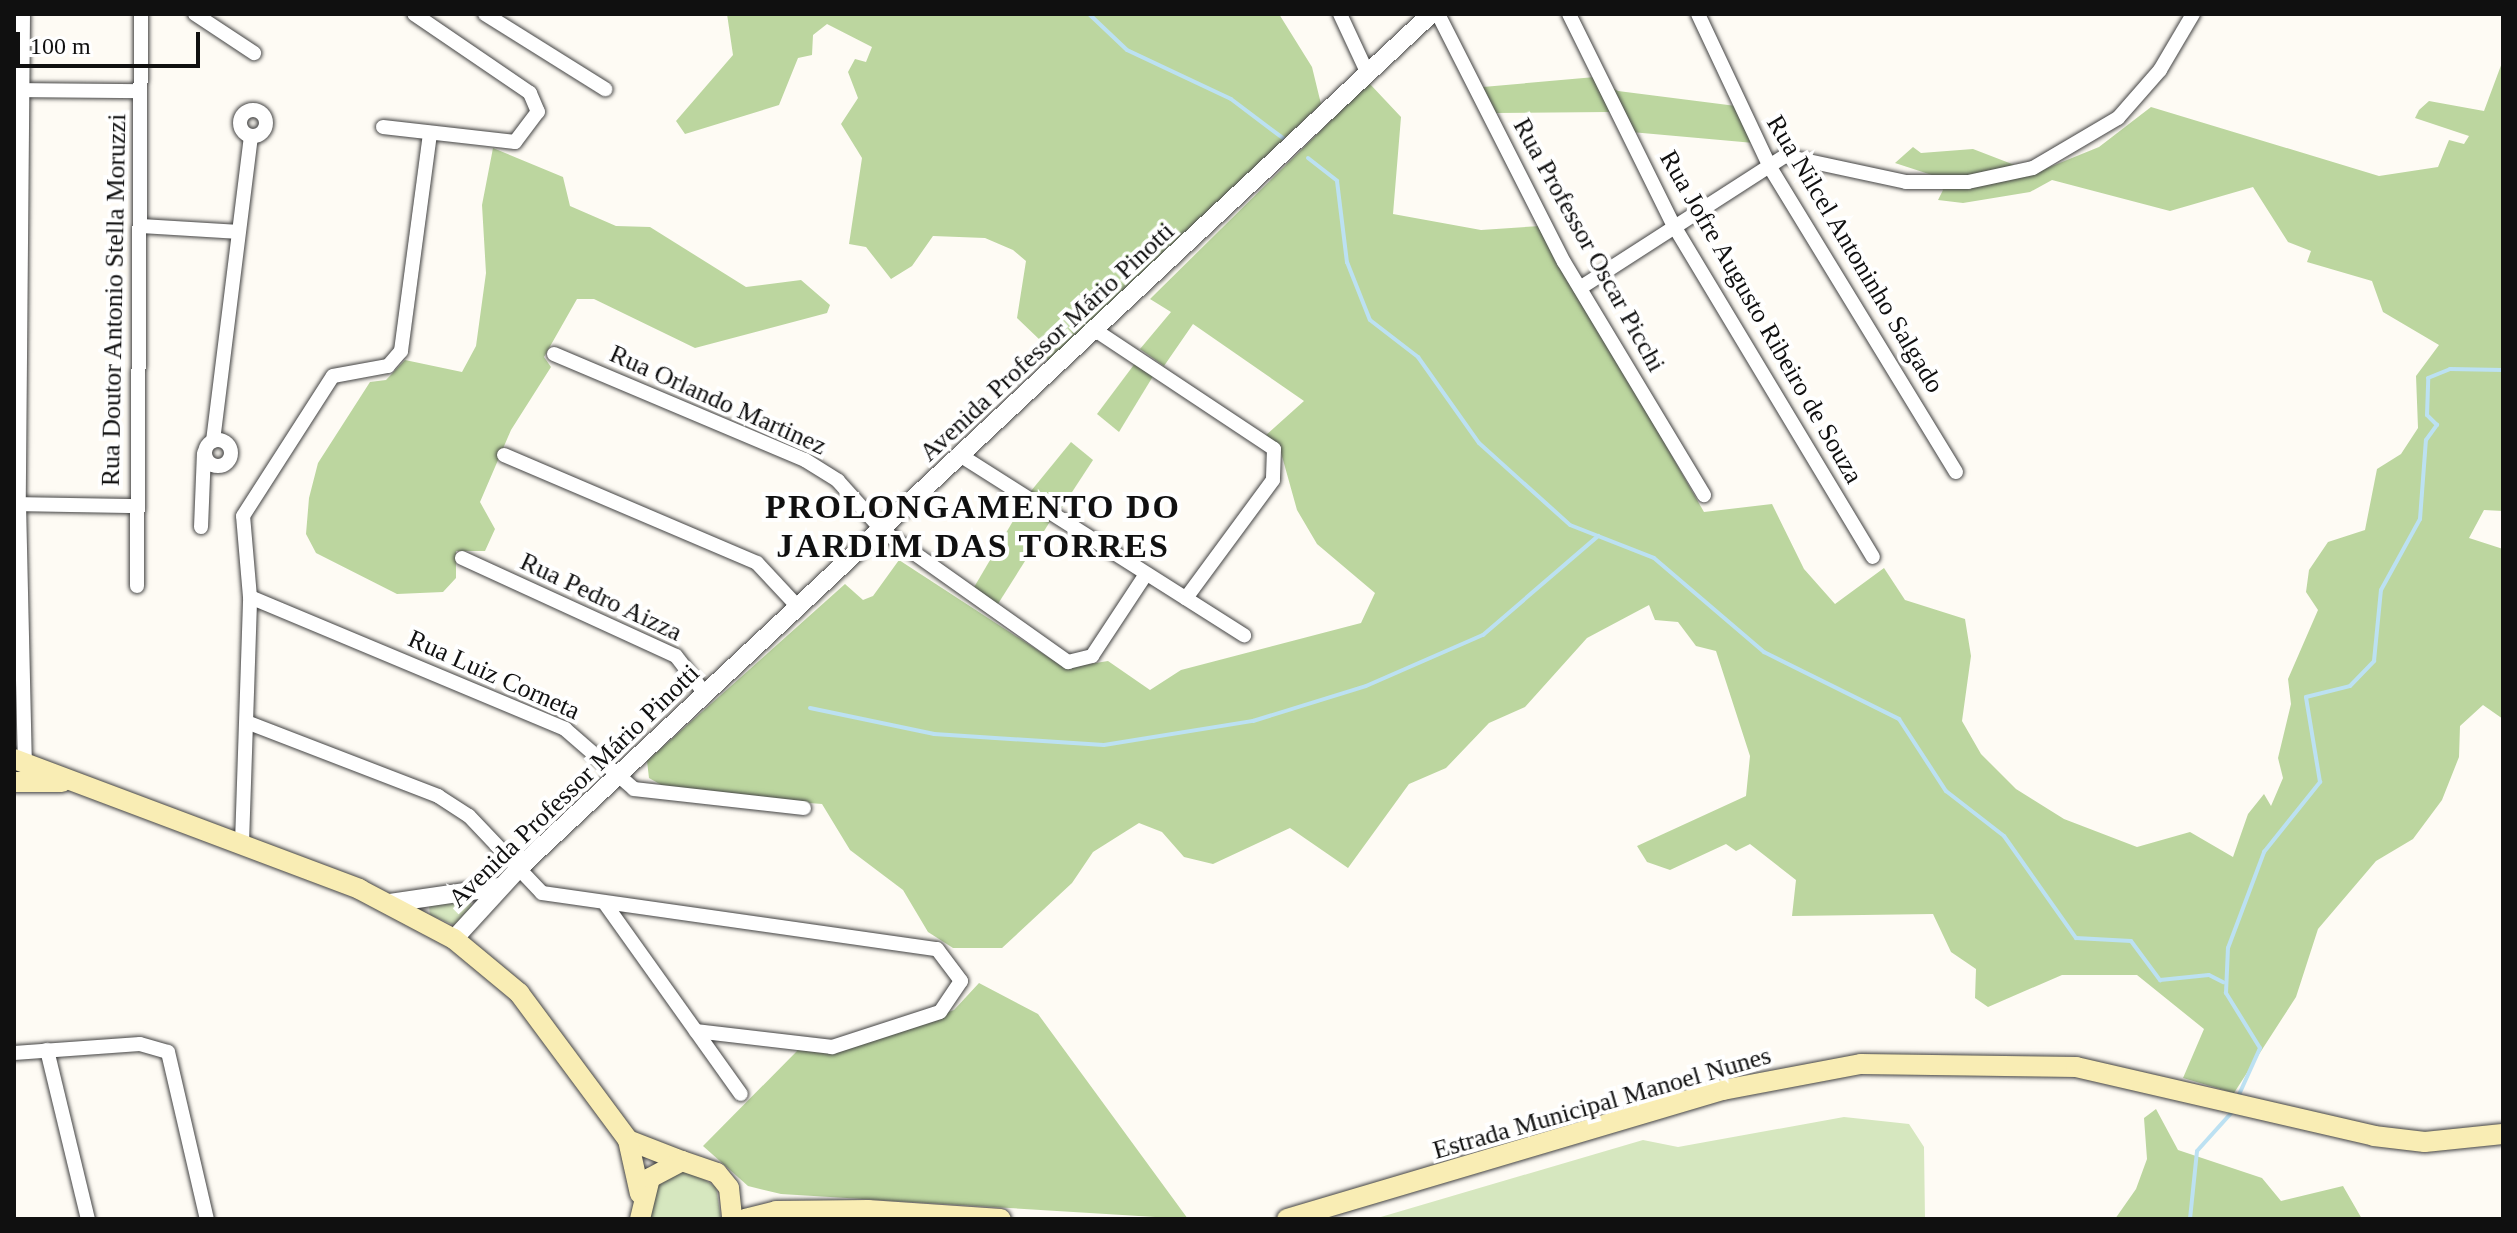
<!DOCTYPE html>
<html>
<head>
<meta charset="utf-8">
<style>
  body { margin:0 }
  #map { position:relative; width:2517px; height:1233px; overflow:hidden; background:#fefbf4; font-family:Georgia,serif }
  div>[style] { position:absolute }
  [style*='--x'] { left:calc(var(--x)*1px); top:calc(var(--y)*1px); width:calc(var(--w)*1px); rotate:calc(var(--a)*1deg) }
  .green>* { inset:0; background:#d6e7bf }
  .forest>* { inset:0; background:#bcd69f }
  .stream>* { height:4px; margin:-2px; padding:0 2px; transform-origin:2px; border-radius:2px; background:#bce1f2 }
  .roads { filter:drop-shadow(0 0 2px #434343) drop-shadow(0 0 2px #434343) }
  .minor>* { height:14px; margin:-7px; padding:0 7px; transform-origin:7px; border-radius:7px; background:#fff }
  .minor>.ring { margin:-7px; padding:0; box-sizing:content-box; background:none; border:14px solid #fff; border-radius:50% }
  .tertiary>* { height:18px; margin:-9px; padding:0 9px; transform-origin:9px; border-radius:9px; background:#fff }
  .secondary>* { height:20px; margin:-10px; padding:0 10px; transform-origin:10px; border-radius:10px; background:#f9edb4 }
  span { translate:-50% -50%; white-space:nowrap; text-align:center; line-height:1.15; -webkit-text-stroke:8px #fff; paint-order:stroke }
  .street-label { font-size:26px; color:#101010 }
  .district-label { font-size:34px; color:#101010; font-weight:700; letter-spacing:2px }
  .frame { position:absolute; inset:0; border:16px solid #101010; pointer-events:none }
  .scale { position:absolute; left:16px; top:32px; width:184px; height:36px; box-sizing:border-box; border:4px solid #101010; border-top:0; padding-left:10px; font-size:24px; line-height:28px; white-space:nowrap; color:#101010; -webkit-text-stroke:6px #fff; paint-order:stroke }
</style>
</head>
<body>
<div id="map">
  <div class="green">
    <div style="clip-path:polygon(468px 897px,472px 906px,454px 925px,430px 915px,429px 906px)"></div>
    <div style="clip-path:polygon(1844px 1117px,1909px 1124px,1924px 1147px,1925px 1219px,1374px 1219px,1643px 1140px,1678px 1147px)"></div>
    <div style="clip-path:polygon(677px 1172px,692px 1172px,716px 1187px,721px 1219px,650px 1219px,654px 1189px)"></div>
  </div>
  <div class="forest">
    <div style="clip-path:polygon(727px 14px,1279px 14px,1312px 67px,1321px 104px,1048px 363px,1041px 341px,1017px 318px,1026px 261px,1013px 250px,985px 238px,933px 236px,912px 266px,891px 279px,866px 247px,849px 244px,862px 158px,841px 124px,858px 98px,848px 72px,855px 59px,866px 62px,872px 47px,827px 24px,813px 35px,812px 55px,798px 58px,779px 105px,685px 134px,676px 121px,733px 55px)"></div>
    <div style="clip-path:polygon(2503px 60px,2503px 511px,2484px 510px,2469px 538px,2503px 549px,2503px 719px,2483px 705px,2460px 726px,2459px 757px,2442px 800px,2413px 839px,2376px 861px,2318px 929px,2296px 997px,2234px 1093px,2183px 1078px,2204px 1029px,2137px 975px,2062px 975px,1988px 1007px,1975px 998px,1976px 969px,1951px 952px,1933px 914px,1792px 916px,1796px 880px,1750px 844px,1736px 851px,1726px 844px,1670px 870px,1647px 862px,1637px 846px,1746px 796px,1750px 756px,1716px 651px,1696px 646px,1678px 622px,1655px 620px,1649px 605px,1587px 638px,1525px 707px,1489px 723px,1446px 768px,1409px 784px,1348px 868px,1290px 828px,1213px 864px,1184px 857px,1162px 832px,1139px 823px,1093px 852px,1072px 883px,1002px 948px,953px 948px,928px 932px,903px 890px,850px 850px,822px 804px,674px 792px,649px 778px,647px 761px,845px 584px,863px 600px,873px 596px,899px 560px,1065px 668px,1108px 661px,1150px 690px,1181px 670px,1361px 623px,1375px 593px,1317px 544px,1297px 510px,1280px 449px,1265px 436px,1304px 401px,1193px 324px,1164px 366px,1140px 349px,1171px 312px,1150px 299px,1369px 83px,1401px 117px,1393px 214px,1481px 230px,1540px 226px,1704px 512px,1772px 504px,1804px 569px,1835px 604px,1884px 568px,1905px 600px,1965px 619px,1971px 656px,1962px 721px,1981px 754px,2016px 789px,2064px 819px,2137px 847px,2190px 832px,2233px 857px,2248px 814px,2264px 794px,2271px 806px,2283px 778px,2278px 758px,2291px 704px,2288px 679px,2318px 610px,2306px 592px,2309px 570px,2328px 542px,2365px 530px,2377px 469px,2401px 454px,2418px 428px,2416px 376px,2439px 345px,2383px 312px,2372px 281px,2307px 262px,2311px 251px,2288px 242px,2253px 187px,2170px 211px,2052px 180px,2030px 192px,1963px 203px,1938px 200px,1943px 190px,1935px 176px,1895px 163px,1913px 147px,1921px 153px,1973px 149px,2035px 173px,2099px 147px,2151px 107px,2379px 176px,2438px 167px,2449px 140px,2464px 144px,2469px 136px,2415px 118px,2419px 110px,2429px 101px,2484px 111px)"></div>
    <div style="clip-path:polygon(1595px 77px,1618px 91px,1736px 106px,1754px 143px,1631px 132px,1609px 112px,1495px 113px,1483px 87px)"></div>
    <div style="clip-path:polygon(493px 148px,563px 177px,570px 206px,616px 226px,650px 227px,746px 287px,801px 280px,830px 305px,827px 313px,695px 348px,594px 299px,577px 299px,544px 357px,551px 367px,511px 430px,480px 502px,495px 529px,485px 551px,456px 551px,456px 578px,443px 592px,397px 594px,316px 553px,306px 534px,309px 498px,318px 463px,370px 382px,386px 380px,405px 360px,462px 372px,476px 346px,486px 273px,482px 205px)"></div>
    <div style="clip-path:polygon(1136px 362px,1155px 373px,1119px 432px,1097px 414px)"></div>
    <div style="clip-path:polygon(1071px 442px,1093px 460px,1059px 512px,1031px 491px)"></div>
    <div style="clip-path:polygon(1023px 504px,1051px 520px,996px 607px,973px 589px)"></div>
    <div style="clip-path:polygon(979px 983px,1038px 1014px,1188px 1219px,781px 1194px,748px 1186px,703px 1146px,798px 1050px,835px 1053px,954px 1010px)"></div>
    <div style="clip-path:polygon(2156px 1109px,2178px 1150px,2262px 1178px,2281px 1201px,2343px 1186px,2362px 1219px,2115px 1219px,2136px 1189px,2147px 1159px,2144px 1118px)"></div>
  </div>
  <div class="stream">
    <div style="--x:1089;--y:14;--w:52;--a:43.5"></div>
    <div style="--x:1127;--y:50;--w:115;--a:25.2"></div>
    <div style="--x:1231;--y:99;--w:66;--a:37"></div>
    <div style="--x:1308;--y:158;--w:37;--a:38"></div>
    <div style="--x:1337;--y:181;--w:82;--a:83"></div>
    <div style="--x:1347;--y:262;--w:62;--a:68.4"></div>
    <div style="--x:1370;--y:320;--w:61;--a:37.6"></div>
    <div style="--x:1418;--y:357;--w:105;--a:54.7"></div>
    <div style="--x:1479;--y:443;--w:122;--a:42"></div>
    <div style="--x:1570;--y:525;--w:90;--a:21.4"></div>
    <div style="--x:1654;--y:558;--w:145;--a:40.5"></div>
    <div style="--x:1764;--y:652;--w:151;--a:26.4"></div>
    <div style="--x:1899;--y:719;--w:86;--a:56.9"></div>
    <div style="--x:1946;--y:791;--w:73;--a:37.8"></div>
    <div style="--x:2004;--y:836;--w:125;--a:54.8"></div>
    <div style="--x:2076;--y:938;--w:55;--a:3.1"></div>
    <div style="--x:2131;--y:941;--w:49;--a:53.4"></div>
    <div style="--x:2160;--y:980;--w:49;--a:-5.8"></div>
    <div style="--x:2209;--y:975;--w:16;--a:27"></div>
    <div style="--x:810;--y:708;--w:127;--a:11.8"></div>
    <div style="--x:934;--y:734;--w:170;--a:3.7"></div>
    <div style="--x:1104;--y:745;--w:151;--a:-9.2"></div>
    <div style="--x:1253;--y:721;--w:118;--a:-17.2"></div>
    <div style="--x:1366;--y:686;--w:128;--a:-23.6"></div>
    <div style="--x:1483;--y:635;--w:152;--a:-40.7"></div>
    <div style="--x:2237;--y:1099;--w:56;--a:-65.7"></div>
    <div style="--x:2260;--y:1048;--w:65;--a:-121.7"></div>
    <div style="--x:2226;--y:993;--w:45;--a:-87.5"></div>
    <div style="--x:2228;--y:948;--w:103;--a:-69.4"></div>
    <div style="--x:2264;--y:852;--w:90;--a:-51.3"></div>
    <div style="--x:2320;--y:782;--w:86;--a:-99.4"></div>
    <div style="--x:2306;--y:697;--w:45;--a:-14"></div>
    <div style="--x:2350;--y:686;--w:35;--a:-46"></div>
    <div style="--x:2374;--y:661;--w:71;--a:-84.4"></div>
    <div style="--x:2381;--y:590;--w:81;--a:-61.2"></div>
    <div style="--x:2420;--y:519;--w:79;--a:-85.7"></div>
    <div style="--x:2426;--y:440;--w:19;--a:-54"></div>
    <div style="--x:2437;--y:425;--w:14;--a:-135"></div>
    <div style="--x:2427;--y:415;--w:37;--a:-88"></div>
    <div style="--x:2428;--y:378;--w:24;--a:-22"></div>
    <div style="--x:2450;--y:369;--w:53;--a:1.1"></div>
    <div style="--x:2190;--y:1219;--w:68;--a:-84.1"></div>
    <div style="--x:2197;--y:1151;--w:54;--a:-48"></div>
  </div>
  <div class="roads">
    <div class="minor">
      <div style="--x:23;--y:14;--w:490;--a:90.5"></div>
      <div style="--x:19;--y:504;--w:259;--a:88.7"></div>
      <div style="--x:195;--y:14;--w:71;--a:33.5"></div>
      <div style="--x:485;--y:14;--w:142;--a:32"></div>
      <div style="--x:1340;--y:14;--w:64;--a:65"></div>
      <div style="--x:1438;--y:14;--w:278;--a:63.1"></div>
      <div style="--x:1564;--y:262;--w:272;--a:59"></div>
      <div style="--x:1569;--y:14;--w:237;--a:63.7"></div>
      <div style="--x:1674;--y:226;--w:386;--a:59"></div>
      <div style="--x:1698;--y:14;--w:171;--a:64.8"></div>
      <div style="--x:1771;--y:169;--w:355;--a:58.6"></div>
      <div style="--x:17;--y:90;--w:123;--a:0.5"></div>
      <div class="ring" style="left:240px;top:110px;width:12px;height:12px"></div>
      <div style="--x:383;--y:127;--w:133;--a:6.5"></div>
      <div style="--x:515;--y:142;--w:38;--a:-53"></div>
      <div style="--x:538;--y:112;--w:21;--a:-113"></div>
      <div style="--x:530;--y:93;--w:140;--a:-145.7"></div>
      <div style="--x:140;--y:226;--w:97;--a:3.5"></div>
      <div style="--x:1580;--y:288;--w:244;--a:-32.8"></div>
      <div style="--x:1785;--y:156;--w:124;--a:12.1"></div>
      <div style="--x:1906;--y:182;--w:62;--a:0"></div>
      <div style="--x:1968;--y:182;--w:66;--a:-12.2"></div>
      <div style="--x:2033;--y:168;--w:99;--a:-30.5"></div>
      <div style="--x:2118;--y:118;--w:64;--a:-48.8"></div>
      <div style="--x:2160;--y:70;--w:65;--a:-59.5"></div>
      <div style="--x:1098;--y:332;--w:211;--a:33.6"></div>
      <div style="--x:1274;--y:449;--w:31;--a:92"></div>
      <div style="--x:1273;--y:480;--w:147;--a:126.4"></div>
      <div style="--x:554;--y:354;--w:272;--a:22.9"></div>
      <div style="--x:805;--y:460;--w:39;--a:32"></div>
      <div style="--x:838;--y:481;--w:67;--a:48"></div>
      <div style="--x:883;--y:531;--w:227;--a:35.3"></div>
      <div style="--x:1068;--y:662;--w:25;--a:-14"></div>
      <div style="--x:1092;--y:656;--w:98;--a:-56.6"></div>
      <div class="ring" style="left:205px;top:440px;width:12px;height:12px"></div>
      <div style="--x:213;--y:441;--w:307;--a:-82.9"></div>
      <div style="--x:504;--y:455;--w:275;--a:23.1"></div>
      <div style="--x:757;--y:563;--w:60;--a:47"></div>
      <div style="--x:963;--y:457;--w:333;--a:32.4"></div>
      <div style="--x:19;--y:504;--w:117;--a:1"></div>
      <div style="--x:201;--y:527;--w:74;--a:-87.7"></div>
      <div style="--x:462;--y:558;--w:235;--a:24.6"></div>
      <div style="--x:676;--y:656;--w:49;--a:52.4"></div>
      <div style="--x:137;--y:586;--w:572;--a:-89.6"></div>
      <div style="--x:250;--y:597;--w:342;--a:22.7"></div>
      <div style="--x:565;--y:729;--w:91;--a:41"></div>
      <div style="--x:634;--y:789;--w:171;--a:6.4"></div>
      <div style="--x:249;--y:723;--w:203;--a:21.1"></div>
      <div style="--x:438;--y:796;--w:37;--a:33"></div>
      <div style="--x:469;--y:816;--w:106;--a:46.5"></div>
      <div style="--x:542;--y:893;--w:399;--a:8.1"></div>
      <div style="--x:937;--y:949;--w:40;--a:53"></div>
      <div style="--x:961;--y:981;--w:37;--a:124"></div>
      <div style="--x:940;--y:1012;--w:114;--a:162"></div>
      <div style="--x:832;--y:1047;--w:137;--a:-173.3"></div>
      <div style="--x:242;--y:843;--w:246;--a:-88.1"></div>
      <div style="--x:250;--y:597;--w:81;--a:-94.9"></div>
      <div style="--x:243;--y:516;--w:166;--a:-57.3"></div>
      <div style="--x:333;--y:376;--w:56;--a:-10.3"></div>
      <div style="--x:388;--y:366;--w:20;--a:-49"></div>
      <div style="--x:401;--y:351;--w:220;--a:-82.4"></div>
      <div style="--x:606;--y:905;--w:232;--a:54.5"></div>
      <div style="--x:47;--y:1050;--w:174;--a:76.4"></div>
      <div style="--x:14;--y:1053;--w:126;--a:-4.1"></div>
      <div style="--x:140;--y:1044;--w:29;--a:16"></div>
      <div style="--x:168;--y:1052;--w:171;--a:76.9"></div>
    </div>
    <div class="tertiary">
      <div style="--x:390;--y:903;--w:109;--a:-8.4"></div>
      <div style="--x:454;--y:939;--w:96;--a:-47.5"></div>
      <div style="--x:519;--y:868;--w:1249;--a:-43.12"></div>
    </div>
    <div class="secondary">
      <div style="--x:14;--y:759;--w:369;--a:20.6"></div>
      <div style="--x:359;--y:889;--w:107;--a:27.8"></div>
      <div style="--x:454;--y:939;--w:85;--a:39.7"></div>
      <div style="--x:519;--y:993;--w:183;--a:53.4"></div>
      <div style="--x:628;--y:1140;--w:58;--a:21.3"></div>
      <div style="--x:14;--y:782;--w:48;--a:0"></div>
      <div style="--x:628;--y:1140;--w:55;--a:77.5"></div>
      <div style="--x:640;--y:1219;--w:42;--a:-76.3"></div>
      <div style="--x:650;--y:1178;--w:36;--a:-28"></div>
      <div style="--x:682;--y:1161;--w:37;--a:19"></div>
      <div style="--x:717;--y:1173;--w:19;--a:51"></div>
      <div style="--x:729;--y:1188;--w:31;--a:84"></div>
      <div style="--x:745;--y:1219;--w:32;--a:-14"></div>
      <div style="--x:776;--y:1211;--w:92;--a:-0.6"></div>
      <div style="--x:868;--y:1210;--w:133;--a:3.9"></div>
      <div style="--x:1287;--y:1219;--w:455;--a:-16.5"></div>
      <div style="--x:1723;--y:1090;--w:140;--a:-10.7"></div>
      <div style="--x:1861;--y:1064;--w:215;--a:0.8"></div>
      <div style="--x:2076;--y:1067;--w:306;--a:13"></div>
      <div style="--x:2374;--y:1136;--w:51;--a:6.7"></div>
      <div style="--x:2425;--y:1142;--w:78;--a:-5.9"></div>
    </div>
  </div>
  <div class="street-label">
    <span style="left:1589px;top:245px;rotate:61deg">Rua Professor Oscar Picchi</span>
    <span style="left:1855px;top:254px;rotate:59deg">Rua Nilcel Antoninho Salgado</span>
    <span style="left:114px;top:300px;rotate:-89deg">Rua Doutor Antonio Stella Moruzzi</span>
    <span style="left:1761px;top:317px;rotate:60deg">Rua Jofre Augusto Ribeiro de Souza</span>
    <span style="left:1047px;top:342px;rotate:-43deg">Avenida Professor Mário Pinotti</span>
    <span style="left:718px;top:400px;rotate:24deg">Rua Orlando Martinez</span>
    <span style="left:601px;top:597px;rotate:25deg">Rua Pedro Aizza</span>
    <span style="left:494px;top:675px;rotate:24deg">Rua Luiz Corneta</span>
    <span style="left:574px;top:786px;rotate:-44deg">Avenida Professor Mário Pinotti</span>
    <span style="left:1602px;top:1103px;rotate:-16deg">Estrada Municipal Manoel Nunes</span>
  </div>
  <div class="district-label">
    <span style="left:973px;top:526px">PROLONGAMENTO DO<br>JARDIM DAS TORRES</span>
  </div>
  <div class="frame"></div>
  <div class="scale">100 m</div>
</div>
</body>
</html>
